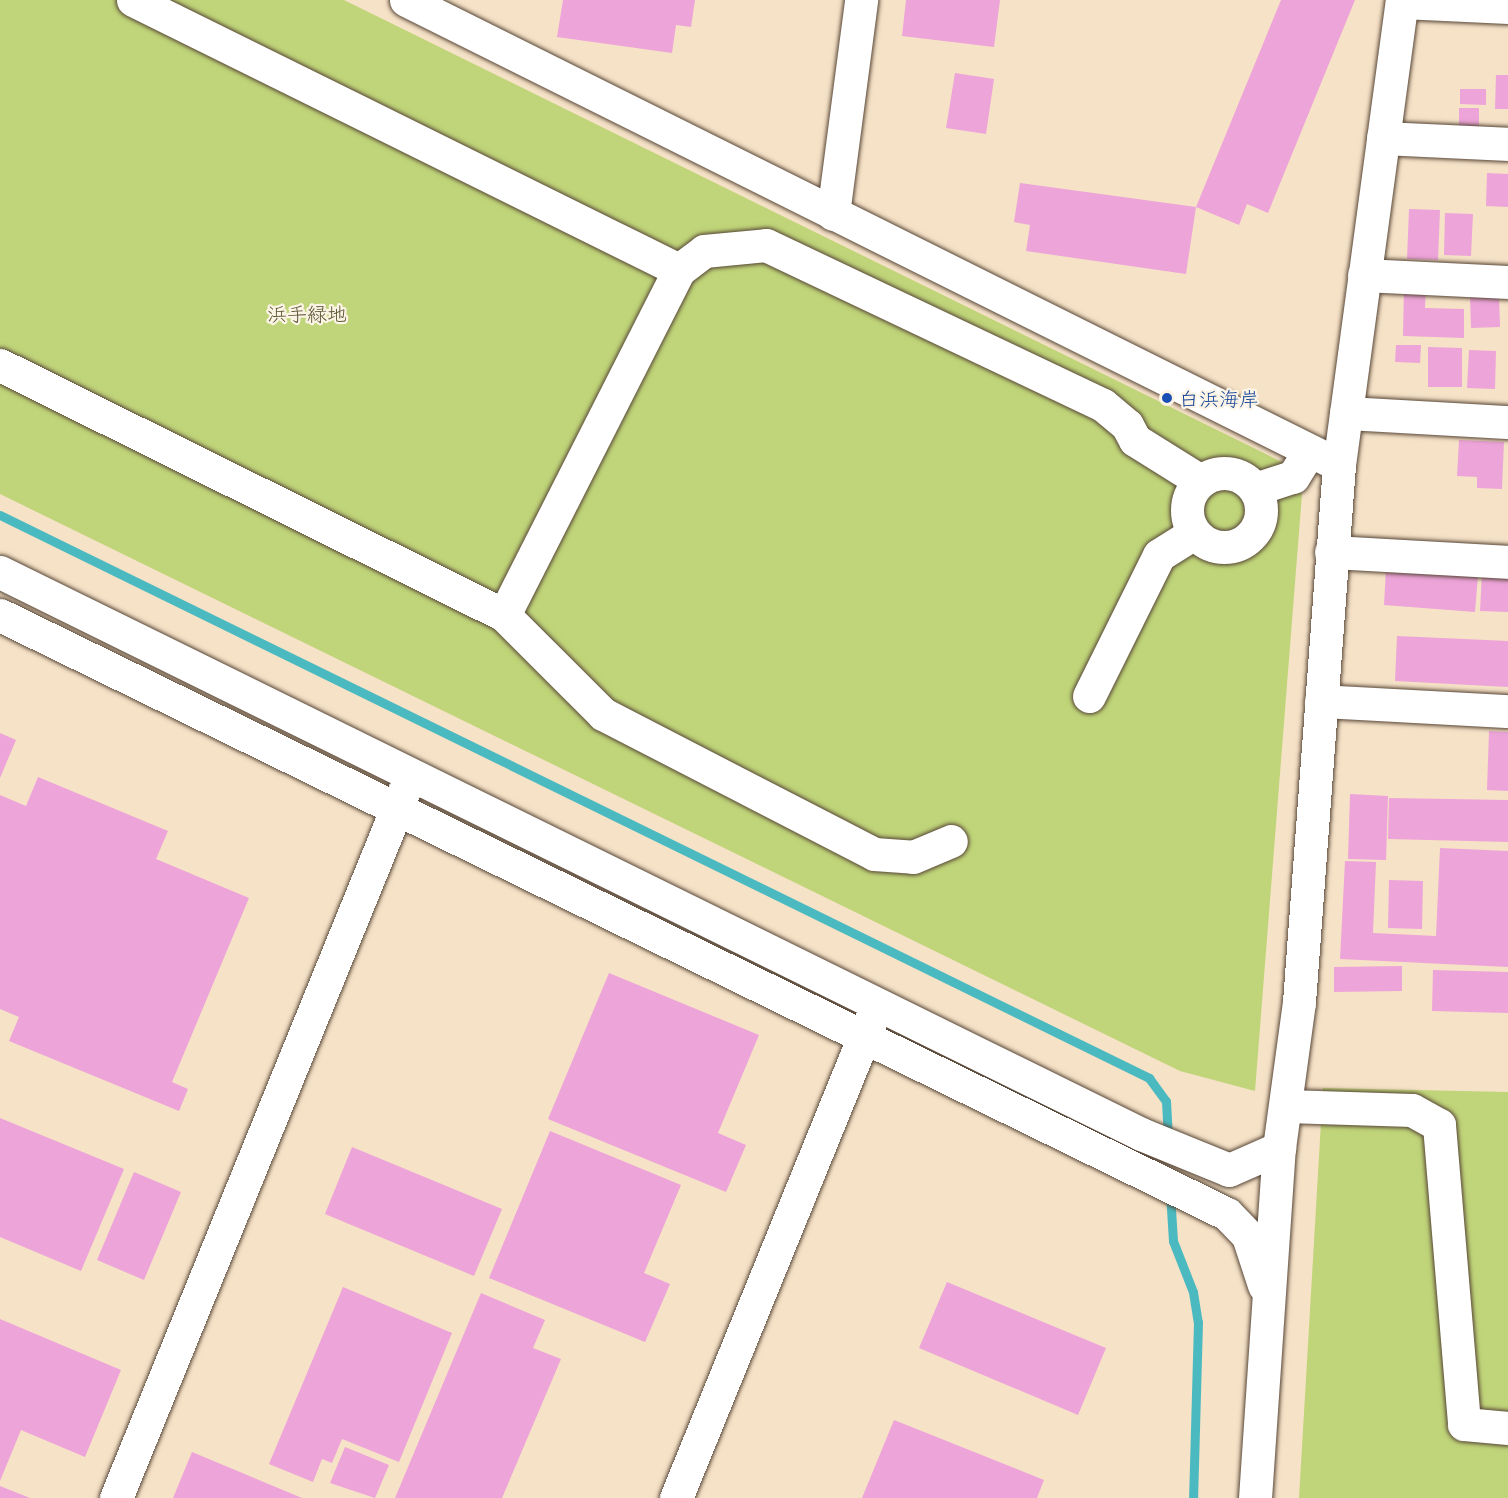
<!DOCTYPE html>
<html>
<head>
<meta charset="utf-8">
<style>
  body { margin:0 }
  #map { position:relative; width:1508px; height:1498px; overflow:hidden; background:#f6e2c7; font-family:"Patrick Hand","Klee One",sans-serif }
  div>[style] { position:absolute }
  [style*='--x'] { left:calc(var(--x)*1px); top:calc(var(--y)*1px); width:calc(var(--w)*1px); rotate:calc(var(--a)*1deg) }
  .green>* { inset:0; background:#c0d579 }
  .stream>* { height:9px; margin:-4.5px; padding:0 4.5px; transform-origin:4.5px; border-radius:4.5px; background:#4bbac0 }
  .building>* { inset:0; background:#eda4d9 }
  .roads { filter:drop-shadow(0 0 2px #574637) drop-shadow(0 0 2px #574637) }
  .minor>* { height:33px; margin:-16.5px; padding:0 16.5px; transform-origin:16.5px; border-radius:16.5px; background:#fff }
  .minor>.ring { margin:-16.5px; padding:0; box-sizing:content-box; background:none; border:33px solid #fff; border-radius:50% }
  .dots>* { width:16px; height:16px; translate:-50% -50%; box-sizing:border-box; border:3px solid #fcf5e5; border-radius:50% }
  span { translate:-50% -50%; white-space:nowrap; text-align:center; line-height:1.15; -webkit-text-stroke:4.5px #fcf5e5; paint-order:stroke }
  .park-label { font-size:20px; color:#5c5535 }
  .transit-label { font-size:20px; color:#164399 }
  .left { translate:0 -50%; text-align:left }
</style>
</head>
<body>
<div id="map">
  <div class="green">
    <div style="clip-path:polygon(0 0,344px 0,1288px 465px,1302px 494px,1255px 1091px,1180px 1071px,0 494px)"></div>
    <div style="clip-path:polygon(1323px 1088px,1508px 1092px,1508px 1498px,1299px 1498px)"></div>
  </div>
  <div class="stream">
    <div style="--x:0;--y:515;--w:1280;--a:26.1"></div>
    <div style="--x:1149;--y:1078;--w:29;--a:54"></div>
    <div style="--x:1166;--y:1101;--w:36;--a:87"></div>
    <div style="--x:1170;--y:1193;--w:48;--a:86.4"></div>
    <div style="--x:1173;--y:1241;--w:55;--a:68.6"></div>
    <div style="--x:1193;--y:1292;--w:30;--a:81"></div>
    <div style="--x:1198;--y:1322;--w:176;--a:91.6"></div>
  </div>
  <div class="building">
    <div style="clip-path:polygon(563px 0,695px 0,691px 27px,676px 25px,672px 53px,557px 37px)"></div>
    <div style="clip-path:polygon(906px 0,1000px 0,994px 47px,902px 36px)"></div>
    <div style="clip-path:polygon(1281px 0,1355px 0,1268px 213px,1247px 204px,1239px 225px,1196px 207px,1186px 274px,1026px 251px,1030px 225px,1014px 222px,1020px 183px,1196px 207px)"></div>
    <div style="clip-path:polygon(955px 73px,994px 79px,986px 134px,946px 128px)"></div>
    <div style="clip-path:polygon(1496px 75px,1508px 75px,1508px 109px,1495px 109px)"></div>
    <div style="clip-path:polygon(1460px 89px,1486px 89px,1486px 105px,1460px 104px)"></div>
    <div style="clip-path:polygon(1459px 108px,1479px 108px,1479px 130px,1459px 130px)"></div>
    <div style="clip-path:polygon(1487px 173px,1508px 174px,1508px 207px,1486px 206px)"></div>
    <div style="clip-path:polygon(1409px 209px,1440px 210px,1438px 260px,1407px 259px)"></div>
    <div style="clip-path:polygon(1445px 213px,1473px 214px,1471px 256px,1444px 255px)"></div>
    <div style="clip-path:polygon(1404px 286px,1426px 286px,1425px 308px,1464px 309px,1464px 338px,1403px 336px)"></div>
    <div style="clip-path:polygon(1470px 295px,1499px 295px,1500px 327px,1471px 328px)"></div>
    <div style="clip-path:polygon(1396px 345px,1421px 345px,1420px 363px,1395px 362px)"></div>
    <div style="clip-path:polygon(1428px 347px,1462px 348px,1462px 387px,1428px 387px)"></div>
    <div style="clip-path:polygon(1469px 350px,1496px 351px,1495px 389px,1467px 388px)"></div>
    <div style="clip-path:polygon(1459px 440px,1504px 442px,1502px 489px,1477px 488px,1477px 477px,1457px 476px)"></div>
    <div style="clip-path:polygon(1386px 568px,1478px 575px,1475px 612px,1384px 605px)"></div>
    <div style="clip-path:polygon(1482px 573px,1508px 573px,1508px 612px,1480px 611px)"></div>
    <div style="clip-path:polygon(1397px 636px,1508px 641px,1508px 687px,1395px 681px)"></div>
    <div style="clip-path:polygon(1489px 731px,1508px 732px,1508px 791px,1487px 790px)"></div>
    <div style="clip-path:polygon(0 733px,16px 740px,0 778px)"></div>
    <div style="clip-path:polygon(38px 777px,168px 831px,156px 859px,249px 898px,172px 1082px,188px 1089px,179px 1111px,9px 1041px,19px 1017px,0 1009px,0 795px,26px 806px)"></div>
    <div style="clip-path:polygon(1350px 794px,1388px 796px,1386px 860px,1348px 859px)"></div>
    <div style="clip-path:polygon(1389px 798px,1508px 800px,1508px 842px,1388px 839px)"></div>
    <div style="clip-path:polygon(1440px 848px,1508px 851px,1508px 967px,1340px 959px,1345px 861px,1376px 862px,1373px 933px,1436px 936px)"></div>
    <div style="clip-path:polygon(1389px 880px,1423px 881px,1422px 929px,1388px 928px)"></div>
    <div style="clip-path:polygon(1402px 966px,1402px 991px,1334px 992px,1334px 967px)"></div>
    <div style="clip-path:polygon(1433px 970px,1508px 972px,1508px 1013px,1432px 1011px)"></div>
    <div style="clip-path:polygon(609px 973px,759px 1035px,718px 1133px,746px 1145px,726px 1192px,548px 1119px)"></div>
    <div style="clip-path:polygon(0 1118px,124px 1169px,81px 1271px,0 1237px)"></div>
    <div style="clip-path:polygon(550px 1131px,681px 1185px,644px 1273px,670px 1284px,645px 1342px,489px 1278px)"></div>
    <div style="clip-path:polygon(352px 1147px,502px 1209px,474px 1276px,325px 1214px)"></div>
    <div style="clip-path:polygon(134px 1172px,181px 1192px,144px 1280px,97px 1260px)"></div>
    <div style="clip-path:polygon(947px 1282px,1106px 1348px,1078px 1415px,919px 1348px)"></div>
    <div style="clip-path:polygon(343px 1287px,452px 1333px,399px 1462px,342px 1439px,332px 1463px,322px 1459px,313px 1482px,269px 1464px)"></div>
    <div style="clip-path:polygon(481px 1293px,545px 1320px,533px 1348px,561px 1359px,502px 1498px,395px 1498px)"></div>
    <div style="clip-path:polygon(0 1319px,121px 1370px,85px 1457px,21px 1430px,0 1481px)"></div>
    <div style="clip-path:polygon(894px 1420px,1044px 1480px,1037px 1498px,862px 1498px)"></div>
    <div style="clip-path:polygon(345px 1447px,389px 1465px,375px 1498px,330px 1483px)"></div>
    <div style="clip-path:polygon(192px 1452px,302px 1498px,173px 1498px)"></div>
    <div style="clip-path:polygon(0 1486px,30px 1498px,0 1498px)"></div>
  </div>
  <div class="roads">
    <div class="minor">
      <div style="--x:133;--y:0;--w:609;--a:26.31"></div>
      <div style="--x:406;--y:0;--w:1042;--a:26.49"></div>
      <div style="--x:1402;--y:2;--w:106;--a:2.7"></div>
      <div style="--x:1383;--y:138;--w:125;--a:2.7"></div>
      <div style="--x:833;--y:214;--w:216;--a:-82.5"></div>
      <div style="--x:1364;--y:275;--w:144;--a:2.8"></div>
      <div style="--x:0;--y:365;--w:563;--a:26.38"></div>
      <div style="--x:504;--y:615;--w:140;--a:45"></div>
      <div style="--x:603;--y:714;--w:305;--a:27.3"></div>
      <div style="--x:874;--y:854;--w:39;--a:4"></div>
      <div style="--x:913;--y:857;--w:41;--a:-22.8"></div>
      <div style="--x:1346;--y:413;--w:162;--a:3.2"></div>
      <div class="ring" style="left:1187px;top:473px;width:41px;height:41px"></div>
      <div style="--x:1255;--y:489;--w:40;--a:-18"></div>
      <div style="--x:1293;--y:477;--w:28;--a:-58"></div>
      <div style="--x:1331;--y:552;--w:177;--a:3.2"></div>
      <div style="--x:0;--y:572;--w:1272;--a:26.22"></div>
      <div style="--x:1141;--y:1134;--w:95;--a:22.2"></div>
      <div style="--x:1229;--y:1170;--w:55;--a:-23.7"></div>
      <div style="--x:0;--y:615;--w:1365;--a:26.02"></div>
      <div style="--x:1227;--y:1214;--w:30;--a:46"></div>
      <div style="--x:1248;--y:1236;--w:52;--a:71.9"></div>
      <div style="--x:504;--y:615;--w:387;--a:-63.1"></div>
      <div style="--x:679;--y:270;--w:31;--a:-37"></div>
      <div style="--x:704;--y:251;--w:62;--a:-5.5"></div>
      <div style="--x:766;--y:245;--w:373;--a:25.4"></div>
      <div style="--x:1103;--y:405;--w:31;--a:40"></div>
      <div style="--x:1127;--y:425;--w:17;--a:62"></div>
      <div style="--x:1135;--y:440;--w:75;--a:32"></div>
      <div style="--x:1089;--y:696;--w:157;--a:-63.6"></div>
      <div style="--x:1159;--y:555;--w:40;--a:-32"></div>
      <div style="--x:1321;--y:701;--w:187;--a:3.1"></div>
      <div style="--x:1286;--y:1106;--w:126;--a:1.8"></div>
      <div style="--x:1412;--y:1110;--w:31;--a:29"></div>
      <div style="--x:1439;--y:1125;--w:300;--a:85.2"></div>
      <div style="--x:1464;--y:1424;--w:44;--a:5.2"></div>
      <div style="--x:116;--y:1498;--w:761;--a:-67.85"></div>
      <div style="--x:676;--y:1498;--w:517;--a:-67.85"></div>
      <div style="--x:1255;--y:1498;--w:351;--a:-86.1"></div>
      <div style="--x:1279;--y:1148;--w:147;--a:-82.2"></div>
      <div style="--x:1299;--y:1002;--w:538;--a:-85.74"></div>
      <div style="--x:1339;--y:465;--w:469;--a:-82.3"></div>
    </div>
  </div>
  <div class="dots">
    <div style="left:1167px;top:398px;background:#1a4fb4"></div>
  </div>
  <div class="park-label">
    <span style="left:307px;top:313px">浜手緑地</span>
  </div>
  <div class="transit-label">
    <span class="left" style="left:1179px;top:398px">白浜海岸</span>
  </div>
</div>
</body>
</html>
